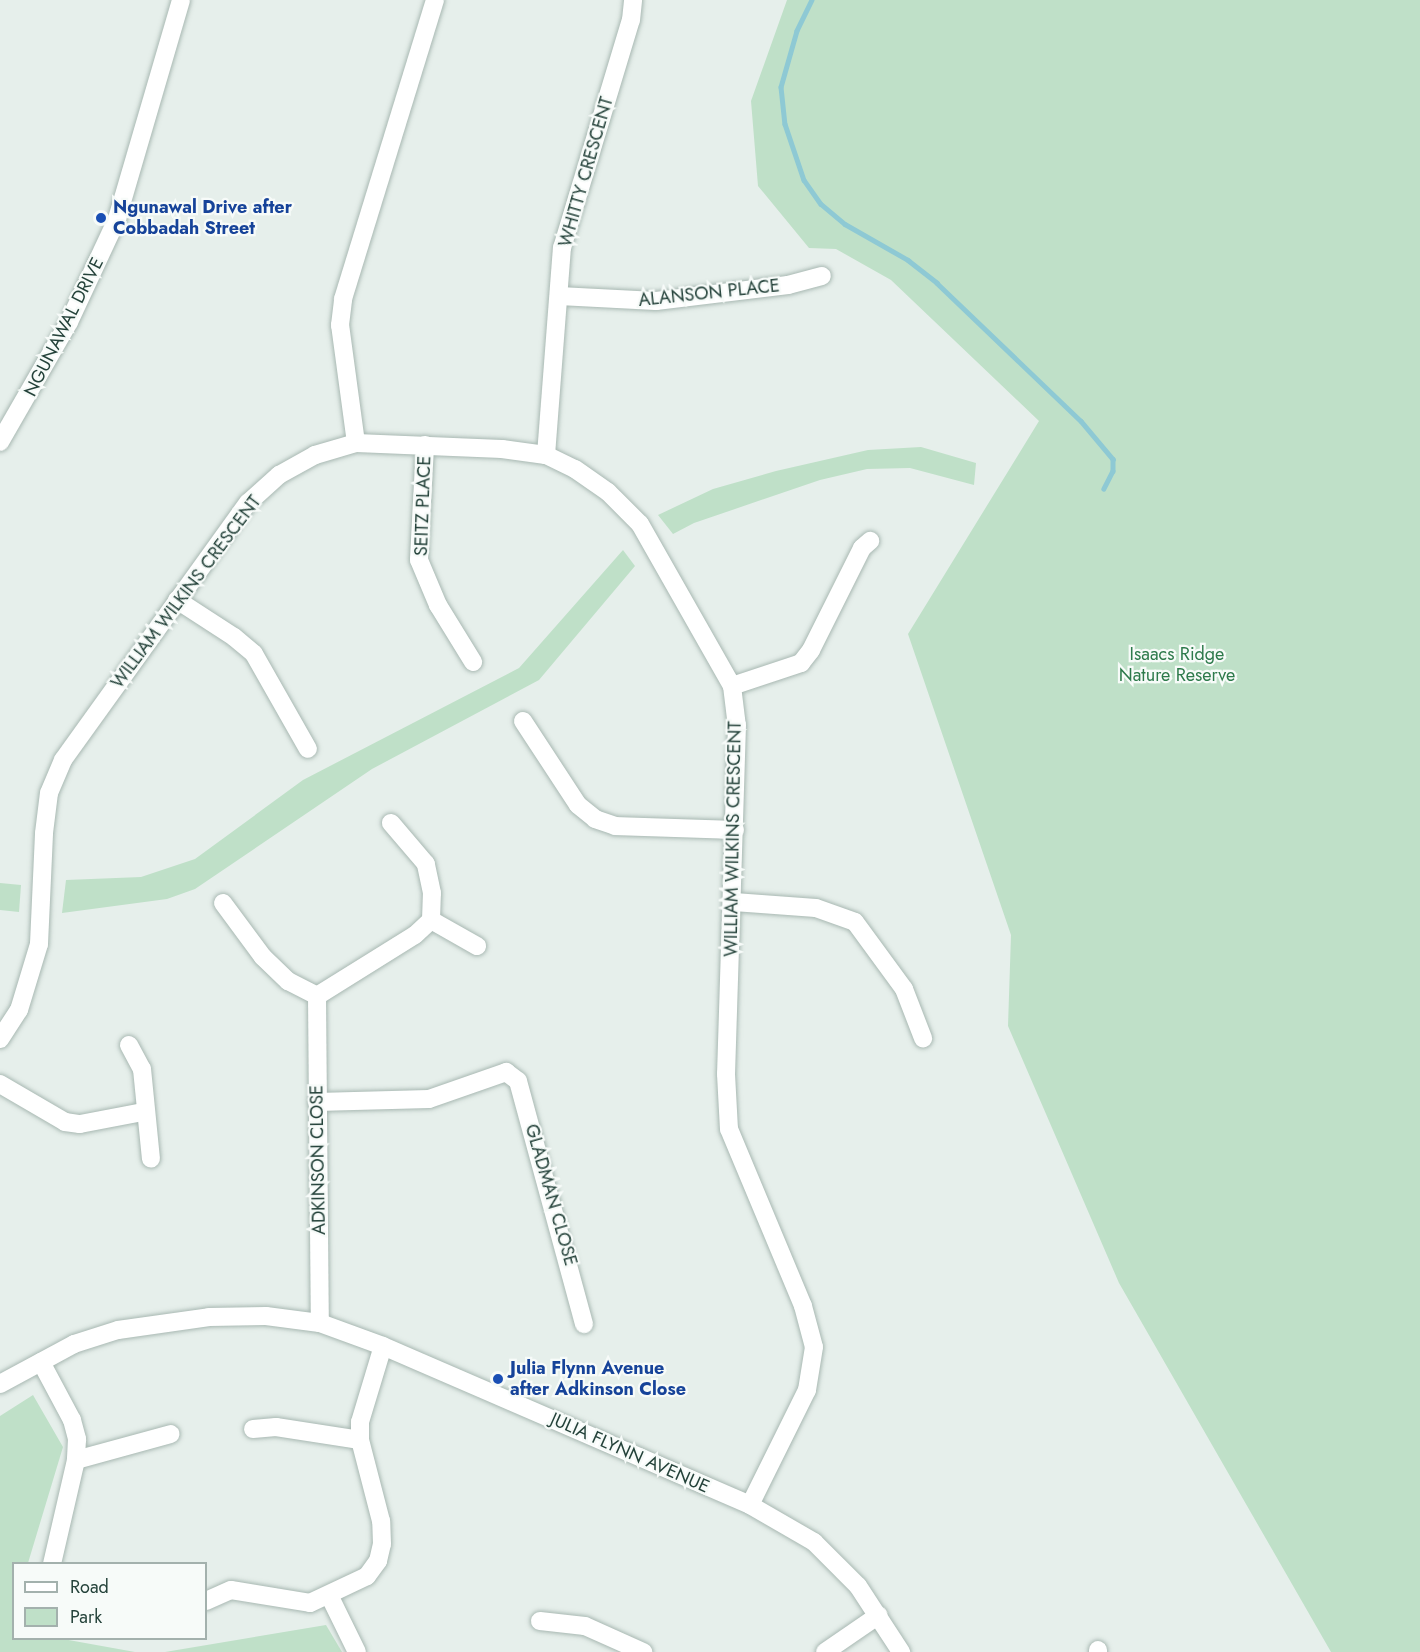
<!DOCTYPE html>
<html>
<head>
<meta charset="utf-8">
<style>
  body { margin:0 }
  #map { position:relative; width:1420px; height:1652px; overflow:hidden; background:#e6efeb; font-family:Jost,sans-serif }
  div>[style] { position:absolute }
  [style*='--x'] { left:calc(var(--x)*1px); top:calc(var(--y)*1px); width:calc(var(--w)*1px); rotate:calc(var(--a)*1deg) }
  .green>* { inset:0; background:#bfe0c8 }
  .stream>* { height:4.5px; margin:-2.25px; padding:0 2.25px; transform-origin:2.25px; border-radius:2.25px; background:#8ec9d4 }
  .roads { filter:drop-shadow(0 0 2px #a8b8b2) drop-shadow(0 0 2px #a8b8b2) }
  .street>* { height:18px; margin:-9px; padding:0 9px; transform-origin:9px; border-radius:9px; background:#fff }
  .secondary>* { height:18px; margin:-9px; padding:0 9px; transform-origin:9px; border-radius:9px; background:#fff }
  .dots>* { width:16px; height:16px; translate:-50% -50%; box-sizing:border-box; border:3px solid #f7fbf9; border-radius:50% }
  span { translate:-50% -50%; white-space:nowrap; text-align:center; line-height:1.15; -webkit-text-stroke:4.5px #f7fbf9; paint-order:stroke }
  .street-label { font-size:18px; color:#24423a }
  .transit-label { font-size:18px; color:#164399; font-weight:700 }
  .left { translate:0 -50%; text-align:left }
  .park-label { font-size:18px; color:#2d7a4b }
  .legend { position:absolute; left:12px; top:1562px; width:195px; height:78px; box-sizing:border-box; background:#f7fbf9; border:2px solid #a3b1ad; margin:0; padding:8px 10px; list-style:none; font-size:18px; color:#24423a }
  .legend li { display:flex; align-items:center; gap:12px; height:30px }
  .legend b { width:30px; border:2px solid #a3b1ad }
</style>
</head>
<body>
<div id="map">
  <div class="green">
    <div style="clip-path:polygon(787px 0,1420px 0,1420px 1652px,1331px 1652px,1119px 1283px,1008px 1026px,1011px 935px,908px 634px,1039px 421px,891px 280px,836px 249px,809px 248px,758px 186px,751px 101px)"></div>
    <div style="clip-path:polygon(921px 447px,976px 463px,974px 485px,910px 468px,867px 469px,820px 480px,694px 523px,673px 534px,658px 515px,713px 489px,776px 471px,868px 450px)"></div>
    <div style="clip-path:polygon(623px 550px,635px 566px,539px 680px,372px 769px,195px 889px,167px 899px,62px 913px,66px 880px,141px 877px,195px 859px,303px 780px,519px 668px)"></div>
    <div style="clip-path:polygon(0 883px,21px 885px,19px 912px,0 910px)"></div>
    <div style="clip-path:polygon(33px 1395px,63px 1447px,28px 1563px,14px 1564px,14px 1638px,63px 1639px,135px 1652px,0 1652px,0 1416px)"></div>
    <div style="clip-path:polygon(326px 1625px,342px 1652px,165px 1652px)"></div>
  </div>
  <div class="stream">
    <div style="--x:812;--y:0;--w:34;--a:116"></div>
    <div style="--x:797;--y:31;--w:58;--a:105.9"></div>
    <div style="--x:781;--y:87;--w:37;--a:84"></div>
    <div style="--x:785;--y:124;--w:59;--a:71.3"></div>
    <div style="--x:804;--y:180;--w:29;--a:55"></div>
    <div style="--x:821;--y:204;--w:31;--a:40"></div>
    <div style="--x:845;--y:224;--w:73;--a:29.7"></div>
    <div style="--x:908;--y:260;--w:37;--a:38"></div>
    <div style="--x:937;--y:283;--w:199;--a:43.8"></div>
    <div style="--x:1081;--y:421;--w:50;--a:49.9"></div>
    <div style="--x:1113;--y:459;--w:12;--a:90"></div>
    <div style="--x:1113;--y:471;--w:20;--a:117"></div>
  </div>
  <div class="roads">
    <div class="street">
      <div style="--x:559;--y:296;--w:97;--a:3"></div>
      <div style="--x:656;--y:301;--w:133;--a:-6.9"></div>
      <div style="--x:788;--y:285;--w:35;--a:-15"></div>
      <div style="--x:356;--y:443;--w:119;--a:-97.7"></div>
      <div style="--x:340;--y:325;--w:26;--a:-83"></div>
      <div style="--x:343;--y:299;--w:313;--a:-72.9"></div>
      <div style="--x:425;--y:445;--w:115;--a:93"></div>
      <div style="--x:419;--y:560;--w:49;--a:67.1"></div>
      <div style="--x:438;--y:605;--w:67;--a:58.4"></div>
      <div style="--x:546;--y:455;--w:208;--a:-85.6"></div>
      <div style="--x:562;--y:248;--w:238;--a:-73.2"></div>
      <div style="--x:631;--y:20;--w:20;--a:-84"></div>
      <div style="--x:177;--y:600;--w:68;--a:33"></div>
      <div style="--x:234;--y:637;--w:26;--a:40"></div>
      <div style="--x:254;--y:654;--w:109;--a:60.4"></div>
      <div style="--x:732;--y:686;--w:73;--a:-18.4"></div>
      <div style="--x:801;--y:663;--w:16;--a:-52"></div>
      <div style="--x:811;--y:650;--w:114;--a:-63.4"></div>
      <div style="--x:862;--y:548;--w:11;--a:-41"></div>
      <div style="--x:523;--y:721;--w:100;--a:56.8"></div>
      <div style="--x:578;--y:805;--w:22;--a:39"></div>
      <div style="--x:595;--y:819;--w:21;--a:19"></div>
      <div style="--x:615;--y:826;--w:120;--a:1.9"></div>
      <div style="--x:734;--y:902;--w:82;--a:4.2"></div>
      <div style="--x:816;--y:908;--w:41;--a:19.7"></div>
      <div style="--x:855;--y:922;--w:83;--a:53.8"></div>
      <div style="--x:904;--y:989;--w:53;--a:68.8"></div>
      <div style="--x:223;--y:903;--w:67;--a:53.5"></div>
      <div style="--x:263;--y:957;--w:35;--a:44"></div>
      <div style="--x:288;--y:981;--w:33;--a:27"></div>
      <div style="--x:317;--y:996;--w:115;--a:-31.9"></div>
      <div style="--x:415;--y:935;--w:22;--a:-43"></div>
      <div style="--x:431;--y:920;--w:27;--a:-88"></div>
      <div style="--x:432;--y:893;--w:30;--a:-102"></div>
      <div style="--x:426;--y:864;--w:54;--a:-130.5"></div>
      <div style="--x:431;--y:920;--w:53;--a:29.5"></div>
      <div style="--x:317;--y:996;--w:327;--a:89.5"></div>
      <div style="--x:0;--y:1039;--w:35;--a:-57"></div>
      <div style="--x:19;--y:1010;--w:69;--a:-73.1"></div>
      <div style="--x:39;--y:944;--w:111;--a:-87.4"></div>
      <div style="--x:44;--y:833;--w:40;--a:-82.9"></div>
      <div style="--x:49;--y:793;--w:36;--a:-67"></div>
      <div style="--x:63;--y:760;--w:317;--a:-54.3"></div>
      <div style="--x:248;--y:503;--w:42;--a:-42.1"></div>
      <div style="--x:279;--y:475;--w:41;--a:-29.1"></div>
      <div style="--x:315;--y:455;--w:43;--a:-16.3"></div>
      <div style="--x:356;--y:443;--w:146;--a:2.4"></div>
      <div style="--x:502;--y:449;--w:44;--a:7.8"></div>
      <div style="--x:546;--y:455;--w:32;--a:26"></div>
      <div style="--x:575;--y:469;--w:40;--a:34.9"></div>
      <div style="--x:608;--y:492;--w:45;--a:45"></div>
      <div style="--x:640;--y:524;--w:186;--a:60.4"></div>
      <div style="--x:732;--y:686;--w:39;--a:83"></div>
      <div style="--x:737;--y:725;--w:349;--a:91.8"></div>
      <div style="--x:726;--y:1074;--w:55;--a:86.9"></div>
      <div style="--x:729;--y:1129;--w:192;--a:67.3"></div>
      <div style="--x:803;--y:1306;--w:42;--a:75"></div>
      <div style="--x:814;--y:1347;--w:44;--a:99.2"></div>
      <div style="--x:807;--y:1390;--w:128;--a:116.4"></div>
      <div style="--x:129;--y:1045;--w:27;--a:62"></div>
      <div style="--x:142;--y:1069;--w:90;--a:84.3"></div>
      <div style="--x:0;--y:1084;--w:75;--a:30.3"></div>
      <div style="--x:65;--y:1122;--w:15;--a:8"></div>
      <div style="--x:80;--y:1124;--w:64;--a:-10.8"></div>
      <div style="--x:317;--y:1102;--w:112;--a:-1.5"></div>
      <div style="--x:429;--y:1099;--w:82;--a:-19.3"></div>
      <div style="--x:506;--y:1072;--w:15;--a:37"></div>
      <div style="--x:518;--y:1081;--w:252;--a:74.8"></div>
      <div style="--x:41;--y:1362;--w:66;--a:61.9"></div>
      <div style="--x:72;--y:1420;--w:20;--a:75"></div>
      <div style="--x:77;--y:1439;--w:21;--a:93"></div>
      <div style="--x:76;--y:1460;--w:107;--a:103"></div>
      <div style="--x:253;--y:1429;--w:23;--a:-5"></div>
      <div style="--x:276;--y:1427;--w:85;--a:8.8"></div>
      <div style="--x:76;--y:1460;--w:98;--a:-15.3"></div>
      <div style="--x:330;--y:1597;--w:61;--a:63.9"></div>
      <div style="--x:206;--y:1601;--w:27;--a:-24"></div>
      <div style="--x:231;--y:1590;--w:80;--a:9.3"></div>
      <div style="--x:310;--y:1603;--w:63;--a:-25.3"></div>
      <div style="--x:367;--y:1576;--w:19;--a:-54"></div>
      <div style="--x:378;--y:1561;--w:17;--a:-77"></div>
      <div style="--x:382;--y:1544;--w:23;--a:-92"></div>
      <div style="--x:381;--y:1521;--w:84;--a:-104.5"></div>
      <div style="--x:360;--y:1440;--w:18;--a:-90"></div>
      <div style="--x:360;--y:1422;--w:79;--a:-73.2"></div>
      <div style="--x:540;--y:1621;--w:45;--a:6.3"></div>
      <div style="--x:585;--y:1626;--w:64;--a:24.1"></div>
      <div style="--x:825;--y:1652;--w:65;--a:-34.4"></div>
      <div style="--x:1098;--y:1652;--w:2;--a:-90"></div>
    </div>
    <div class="secondary">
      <div style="--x:0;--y:442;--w:138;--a:-60.1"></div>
      <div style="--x:69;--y:322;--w:114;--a:-65"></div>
      <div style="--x:117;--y:219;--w:228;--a:-73.7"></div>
      <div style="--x:0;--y:1384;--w:84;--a:-28.4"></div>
      <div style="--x:74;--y:1344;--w:46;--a:-17.7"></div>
      <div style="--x:118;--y:1330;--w:92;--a:-8.1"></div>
      <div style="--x:209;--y:1317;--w:57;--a:-1"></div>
      <div style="--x:266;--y:1316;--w:54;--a:7.4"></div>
      <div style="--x:320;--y:1323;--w:67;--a:20.1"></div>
      <div style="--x:383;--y:1346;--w:400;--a:23.4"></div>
      <div style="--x:750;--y:1505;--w:74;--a:30"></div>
      <div style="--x:814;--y:1542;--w:62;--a:45"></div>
      <div style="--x:858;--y:1586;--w:79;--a:56.9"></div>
    </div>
  </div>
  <div class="dots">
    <div style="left:101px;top:218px;background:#1a4fb4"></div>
    <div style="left:498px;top:1379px;background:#1a4fb4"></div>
  </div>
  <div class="street-label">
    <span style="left:586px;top:172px;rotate:-74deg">WHITTY CRESCENT</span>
    <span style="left:709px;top:293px;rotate:-6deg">ALANSON PLACE</span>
    <span style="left:64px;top:327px;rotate:-63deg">NGUNAWAL DRIVE</span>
    <span style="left:423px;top:506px;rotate:-88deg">SEITZ PLACE</span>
    <span style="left:186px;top:592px;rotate:-53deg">WILLIAM WILKINS CRESCENT</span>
    <span style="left:733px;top:839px;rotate:-89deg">WILLIAM WILKINS CRESCENT</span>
    <span style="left:318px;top:1160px;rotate:-91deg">ADKINSON CLOSE</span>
    <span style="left:551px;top:1195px;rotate:74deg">GLADMAN CLOSE</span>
    <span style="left:630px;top:1453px;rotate:24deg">JULIA FLYNN AVENUE</span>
  </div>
  <div class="transit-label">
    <span class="left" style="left:113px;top:218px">Ngunawal Drive after<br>Cobbadah Street</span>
    <span class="left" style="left:510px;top:1379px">Julia Flynn Avenue<br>after Adkinson Close</span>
  </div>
  <div class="park-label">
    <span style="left:1177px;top:665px">Isaacs Ridge<br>Nature Reserve</span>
  </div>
  <ul class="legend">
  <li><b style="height:8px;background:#fff"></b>Road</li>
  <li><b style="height:16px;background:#bfe0c8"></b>Park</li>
  </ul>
</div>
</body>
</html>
